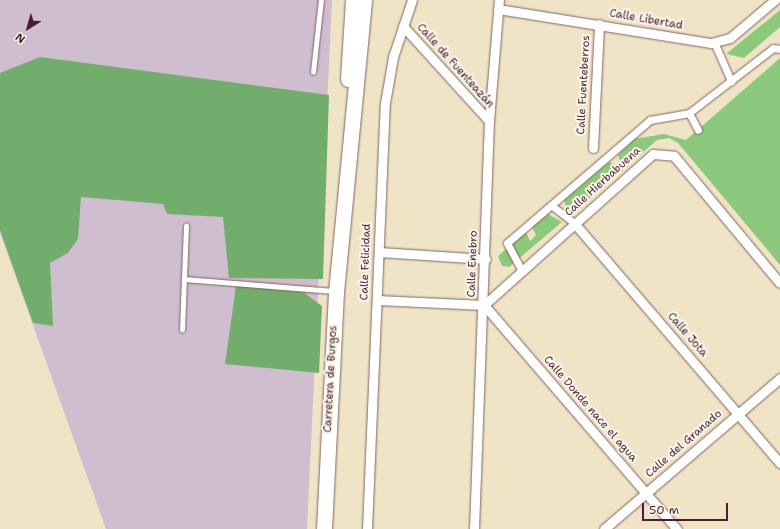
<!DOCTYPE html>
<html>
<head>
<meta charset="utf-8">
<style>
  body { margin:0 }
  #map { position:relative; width:780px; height:529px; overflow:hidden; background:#f0e4c7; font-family:"Shantell Sans",sans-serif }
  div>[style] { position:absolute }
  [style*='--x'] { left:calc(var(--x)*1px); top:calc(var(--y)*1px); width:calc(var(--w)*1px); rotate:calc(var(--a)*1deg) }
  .industrial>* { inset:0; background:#cfbed0 }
  .green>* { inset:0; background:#8dc97d }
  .forest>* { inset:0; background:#72ad6c }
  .roads { filter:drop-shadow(0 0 1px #846462) drop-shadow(0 0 1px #846462) }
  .service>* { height:4.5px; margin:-2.25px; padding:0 2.25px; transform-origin:2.25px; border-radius:2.25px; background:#fff }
  .pedestrian>* { height:7px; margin:-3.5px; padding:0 3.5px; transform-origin:3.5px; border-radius:3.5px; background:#fff }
  .minor>* { height:9px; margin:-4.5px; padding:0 4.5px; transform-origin:4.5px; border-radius:4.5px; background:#fff }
  .trunk>* { height:15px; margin:-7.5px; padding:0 7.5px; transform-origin:7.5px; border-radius:7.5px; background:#fff }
  span { translate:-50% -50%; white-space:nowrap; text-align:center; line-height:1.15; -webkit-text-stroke:4px #fbf7ec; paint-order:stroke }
  .street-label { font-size:11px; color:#4a1f2b }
  .north { position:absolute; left:8px; top:8px; width:40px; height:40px; -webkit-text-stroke:3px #fbf7ec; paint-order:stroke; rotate:217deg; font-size:11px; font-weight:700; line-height:16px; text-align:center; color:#4a1f2b }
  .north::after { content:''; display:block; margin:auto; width:14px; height:18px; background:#4a1f2b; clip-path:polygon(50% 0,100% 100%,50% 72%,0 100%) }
  .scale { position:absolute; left:642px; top:503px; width:86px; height:18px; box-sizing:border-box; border:2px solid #4a1f2b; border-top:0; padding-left:5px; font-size:12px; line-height:14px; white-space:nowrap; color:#4a1f2b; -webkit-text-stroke:3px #fbf7ec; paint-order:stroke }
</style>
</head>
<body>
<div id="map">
  <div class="industrial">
    <div style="clip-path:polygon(0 0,332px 0,307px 529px,106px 529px,0 233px)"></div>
  </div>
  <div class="green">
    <div style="clip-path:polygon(780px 10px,780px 27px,744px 58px,726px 54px)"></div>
    <div style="clip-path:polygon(780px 58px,780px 265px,678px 143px,669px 138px,657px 140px,569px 216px,564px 200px,609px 162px,616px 165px,620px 161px,618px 155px,634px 139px,664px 134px,686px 140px)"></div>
    <div style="clip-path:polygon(548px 214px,562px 222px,509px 267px,502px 266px,498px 256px,507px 248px,514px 249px,511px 239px,526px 232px,530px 241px,536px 235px,532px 227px)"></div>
  </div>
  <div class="forest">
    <div style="clip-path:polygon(40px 57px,329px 95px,323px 279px,229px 278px,223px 217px,167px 214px,163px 204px,81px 197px,78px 239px,68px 253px,50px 263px,53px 326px,33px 323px,0 230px,0 73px)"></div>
    <div style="clip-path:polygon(236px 286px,303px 292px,322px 306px,319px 373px,225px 364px)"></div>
  </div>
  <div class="roads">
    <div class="service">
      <div style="--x:313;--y:72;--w:72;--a:-83.7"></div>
      <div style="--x:184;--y:279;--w:150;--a:4.6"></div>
      <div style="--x:182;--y:330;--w:104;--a:-87.8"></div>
    </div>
    <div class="pedestrian">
      <div style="--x:714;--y:42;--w:43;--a:66.4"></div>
      <div style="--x:689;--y:113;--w:19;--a:62"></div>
      <div style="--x:551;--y:205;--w:31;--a:38"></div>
      <div style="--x:522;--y:271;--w:32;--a:-118"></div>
      <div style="--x:507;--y:243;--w:189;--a:-40.7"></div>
      <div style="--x:650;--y:120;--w:40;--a:-10"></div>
      <div style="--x:689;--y:113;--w:106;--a:-37.7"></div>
      <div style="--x:773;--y:48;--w:7;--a:8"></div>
    </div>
    <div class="minor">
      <div style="--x:498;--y:9;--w:216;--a:9.1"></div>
      <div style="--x:711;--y:43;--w:20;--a:-15"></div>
      <div style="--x:730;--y:38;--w:59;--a:-40.2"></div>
      <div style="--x:403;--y:26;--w:128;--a:47.8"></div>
      <div style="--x:593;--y:148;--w:124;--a:-87.2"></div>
      <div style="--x:575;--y:224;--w:315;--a:49.4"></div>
      <div style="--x:379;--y:252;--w:107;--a:3.7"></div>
      <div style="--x:377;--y:300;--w:107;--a:2.7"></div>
      <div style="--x:484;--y:305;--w:227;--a:-41.8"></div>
      <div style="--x:653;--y:154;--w:21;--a:5"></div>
      <div style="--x:674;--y:156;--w:165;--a:50.2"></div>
      <div style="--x:484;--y:305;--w:296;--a:49.3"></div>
      <div style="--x:367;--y:529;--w:426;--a:-87.6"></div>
      <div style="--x:385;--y:103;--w:47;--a:-80.1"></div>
      <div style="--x:393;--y:57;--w:60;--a:-71.6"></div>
      <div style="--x:474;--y:529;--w:408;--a:-87.9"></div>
      <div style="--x:489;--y:121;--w:121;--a:-85.3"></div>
      <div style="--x:604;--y:529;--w:232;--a:-40.6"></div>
    </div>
    <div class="trunk">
      <div style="--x:348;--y:79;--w:79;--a:-86.4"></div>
      <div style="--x:324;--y:529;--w:237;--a:-87.1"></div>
      <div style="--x:336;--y:292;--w:293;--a:-84.5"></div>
    </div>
  </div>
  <div class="street-label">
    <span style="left:646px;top:20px;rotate:10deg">Calle Libertad</span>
    <span style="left:455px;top:66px;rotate:48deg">Calle de Fuenteazán</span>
    <span style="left:584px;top:85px;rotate:-87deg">Calle Fuenteberros</span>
    <span style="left:603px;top:182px;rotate:-42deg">Calle Hierbabuena</span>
    <span style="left:366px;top:262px;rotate:-88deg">Calle Felicidad</span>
    <span style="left:473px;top:264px;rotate:-88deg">Calle Enebro</span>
    <span style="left:687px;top:335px;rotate:49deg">Calle Jota</span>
    <span style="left:331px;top:379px;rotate:-87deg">Carretera de Burgos</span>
    <span style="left:590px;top:409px;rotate:49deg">Calle Donde nace el agua</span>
    <span style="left:684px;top:444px;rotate:-41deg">Calle del Granado</span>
  </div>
  <div class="north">N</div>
  <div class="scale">50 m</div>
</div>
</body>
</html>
